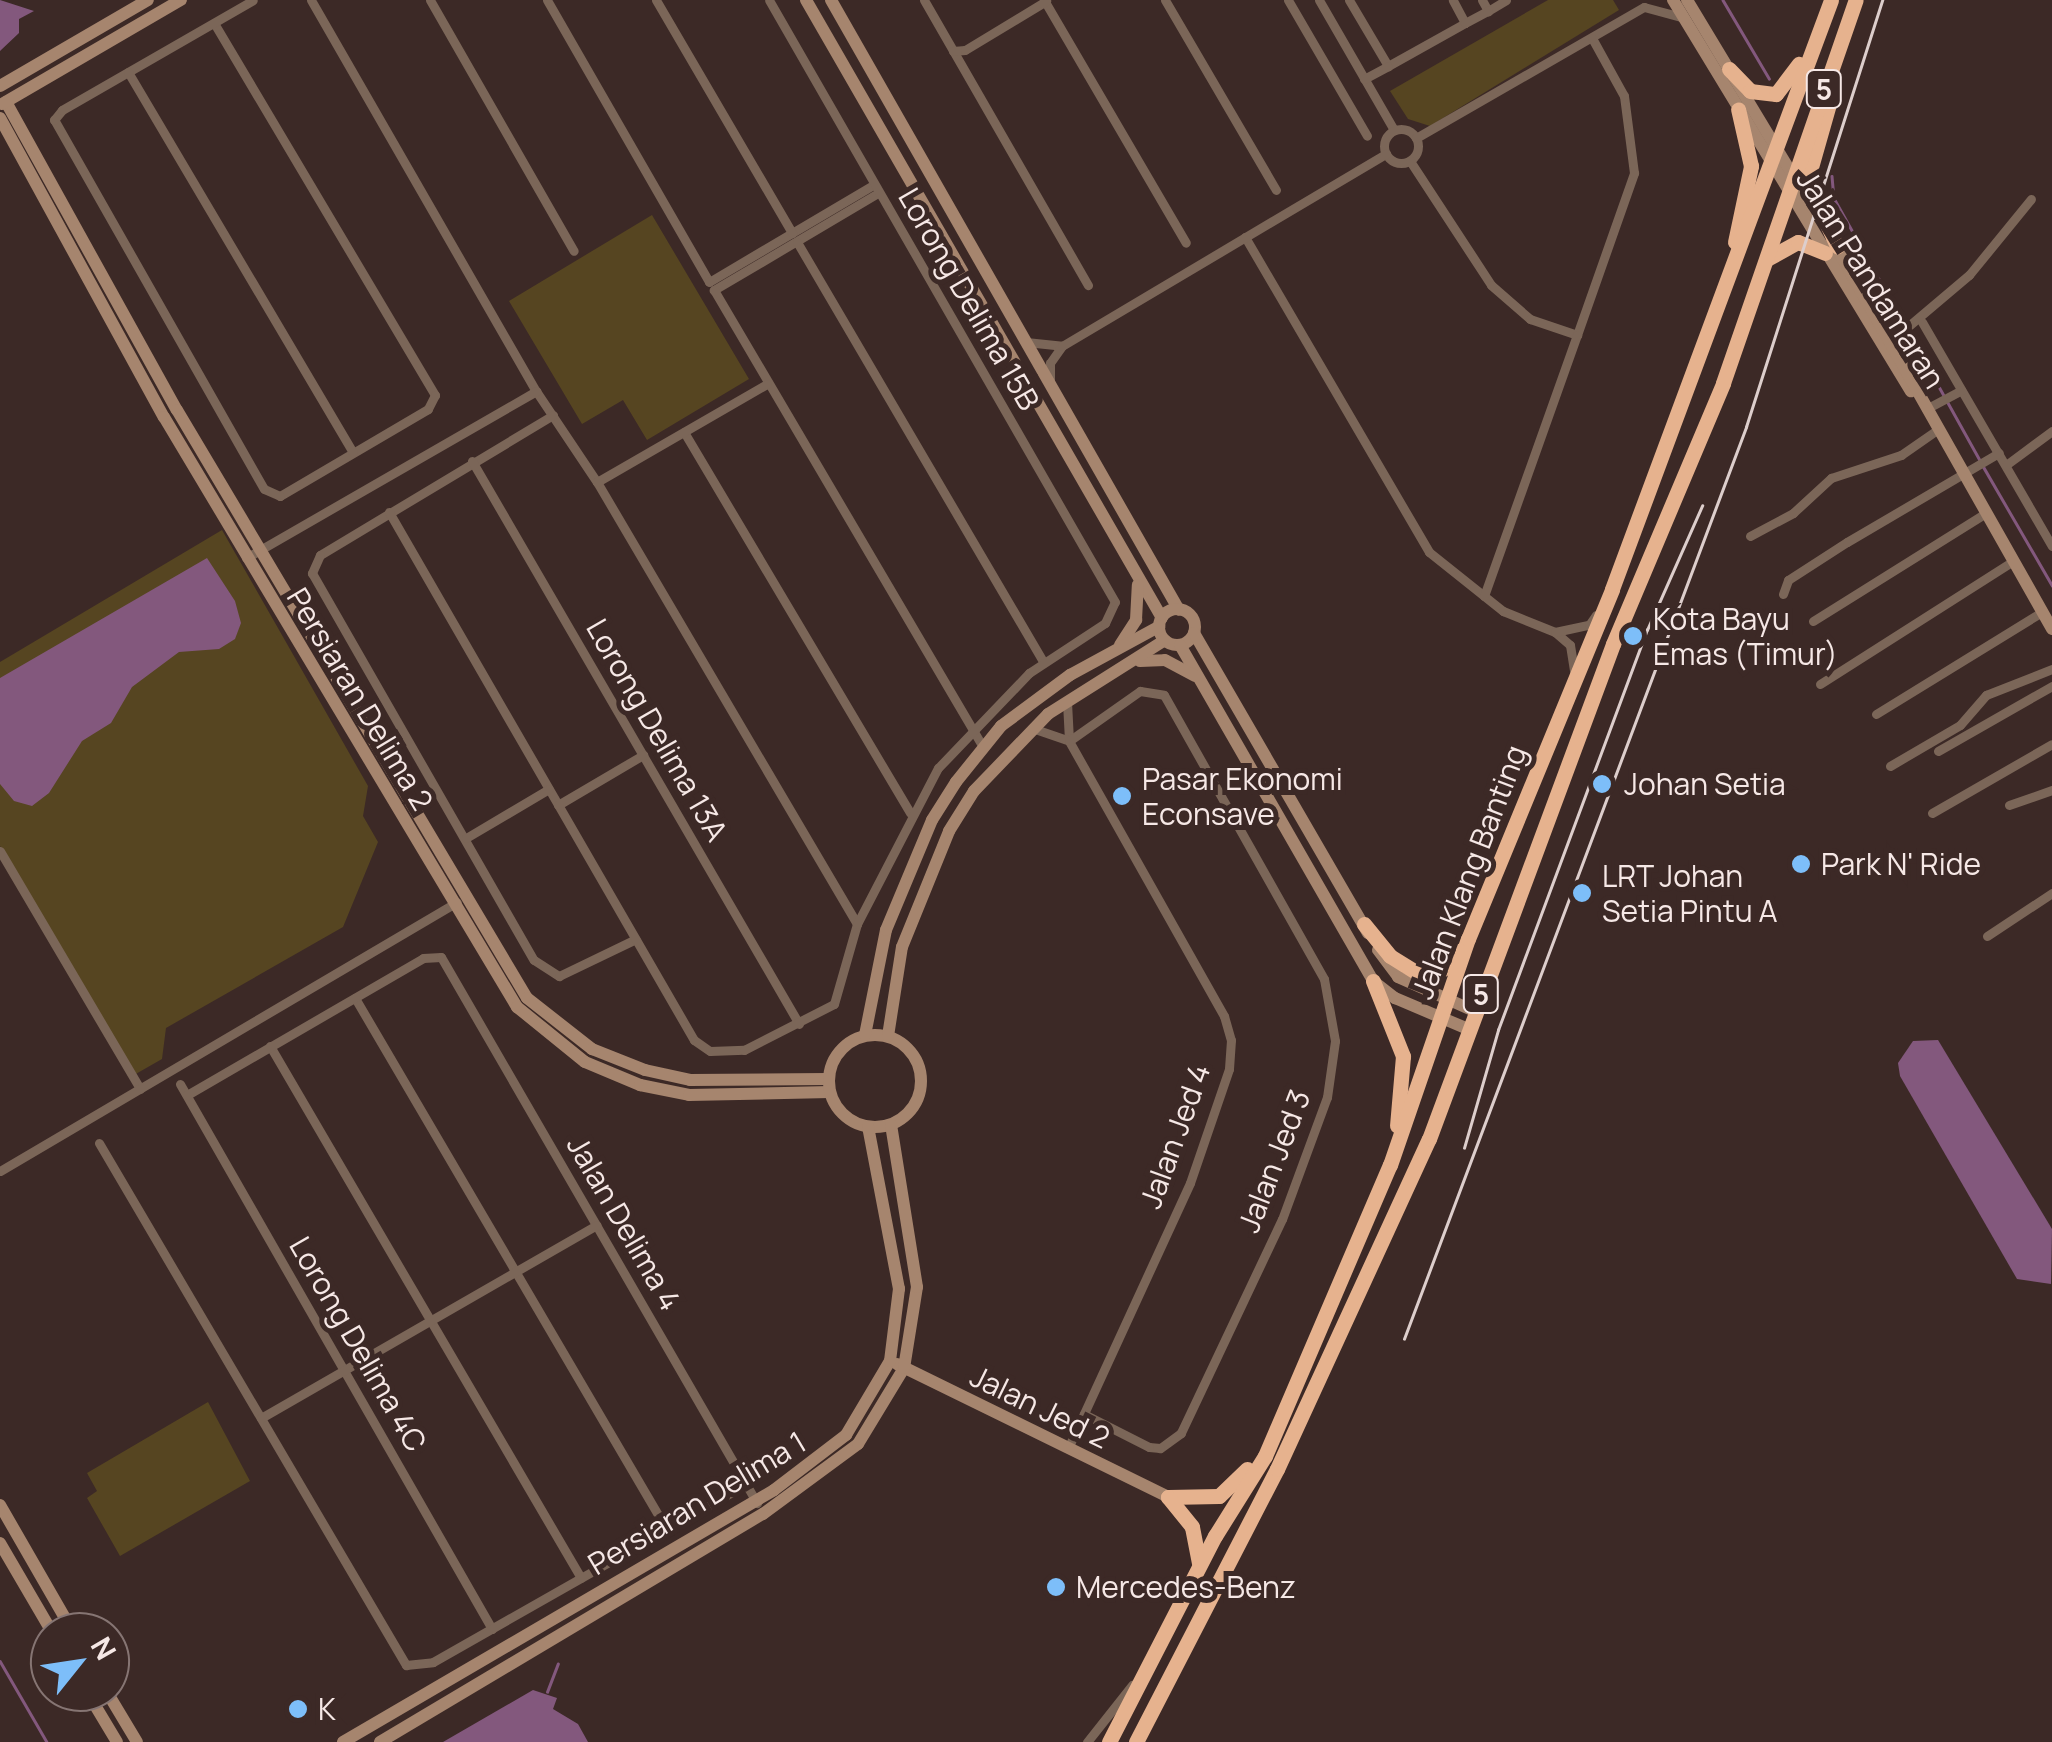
<!DOCTYPE html>
<html>
<head>
<meta charset="utf-8">
<style>
  body { margin:0 }
  #map { position:relative; width:2052px; height:1742px; overflow:hidden; background:#3c2926; font-family:Manrope,sans-serif }
  div>[style] { position:absolute }
  [style*='--x'] { left:calc(var(--x)*1px); top:calc(var(--y)*1px); width:calc(var(--w)*1px); rotate:calc(var(--a)*1deg) }
  .green>* { inset:0; background:#564521 }
  .water>* { inset:0; background:#83587d }
  .stream>* { height:2.5px; margin:-1.25px; padding:0 1.25px; transform-origin:1.25px; border-radius:1.25px; background:#83587d }
  .street>* { height:9px; margin:-4.5px; padding:0 4.5px; transform-origin:4.5px; border-radius:4.5px; background:#7b6658 }
  .street>.ring { margin:-4.5px; padding:0; box-sizing:content-box; background:none; border:9px solid #7b6658; border-radius:50% }
  .secondary>* { height:12px; margin:-6px; padding:0 6px; transform-origin:6px; border-radius:6px; background:#a6856e }
  .secondary>.ring { margin:-6px; padding:0; box-sizing:content-box; background:none; border:12px solid #a6856e; border-radius:50% }
  .highway>* { height:15px; margin:-7.5px; padding:0 7.5px; transform-origin:7.5px; border-radius:7.5px; background:#e6b28e }
  .tram>* { height:2.5px; margin:-1.25px; padding:0 1.25px; transform-origin:1.25px; border-radius:1.25px; background:#ddcecc }
  .dots>* { width:28px; height:28px; translate:-50% -50%; box-sizing:border-box; border:5px solid #3c2926; border-radius:50% }
  span { translate:-50% -50%; white-space:nowrap; text-align:center; line-height:1.15; -webkit-text-stroke:10px #3c2926; paint-order:stroke }
  .shield-label span { padding:2px 8px; background:#3c2926; border:2px solid; border-radius:8px; -webkit-text-stroke-width:0 }
  .shield-label { font-size:28px; color:#f6e8e6; font-weight:700 }
  .street-label { font-size:30px; color:#f6e8e6 }
  .poi-label { font-size:30px; color:#f6e8e6 }
  .left { translate:0 -50%; text-align:left }
  .north { position:absolute; left:30px; top:1612px; width:100px; height:100px; box-sizing:border-box; background:#3c2926; border:2px solid #867573; border-radius:50%; rotate:60deg; font-size:28px; font-weight:700; line-height:40px; text-align:center; color:#f6e8e6 }
  .north::after { content:''; display:block; margin:auto; width:35px; height:45px; background:#7dbef9; clip-path:polygon(50% 0,100% 100%,50% 72%,0 100%) }
</style>
</head>
<body>
<div id="map">
  <div class="green">
    <div style="clip-path:polygon(1548px 0,1613px 0,1619px 10px,1430px 126px,1408px 119px,1390px 91px)"></div>
    <div style="clip-path:polygon(652px 215px,749px 379px,647px 440px,623px 400px,582px 424px,509px 301px)"></div>
    <div style="clip-path:polygon(222px 530px,368px 786px,363px 816px,378px 842px,343px 927px,166px 1028px,162px 1059px,134px 1075px,0 846px,0 662px)"></div>
    <div style="clip-path:polygon(208px 1402px,250px 1481px,120px 1556px,87px 1498px,97px 1491px,87px 1473px)"></div>
  </div>
  <div class="water">
    <div style="clip-path:polygon(0 0,34px 11px,19px 19px,19px 33px,0 51px)"></div>
    <div style="clip-path:polygon(207px 558px,235px 601px,241px 623px,235px 639px,219px 649px,179px 652px,132px 687px,111px 723px,82px 741px,49px 793px,32px 806px,14px 801px,0 784px,0 678px)"></div>
    <div style="clip-path:polygon(1938px 1040px,2052px 1229px,2051px 1284px,2017px 1279px,1900px 1076px,1898px 1063px,1913px 1041px)"></div>
    <div style="clip-path:polygon(533px 1690px,557px 1698px,553px 1709px,578px 1724px,588px 1742px,443px 1742px)"></div>
  </div>
  <div class="stream">
    <div style="--x:1723;--y:0;--w:91;--a:59.5"></div>
    <div style="--x:1832;--y:176;--w:22;--a:85"></div>
    <div style="--x:1834;--y:198;--w:299;--a:60.9"></div>
    <div style="--x:1983;--y:466;--w:138;--a:59.9"></div>
    <div style="--x:0;--y:1661;--w:94;--a:59.9"></div>
    <div style="--x:547;--y:1692;--w:30;--a:-69"></div>
  </div>
  <div class="street">
    <div style="--x:311;--y:0;--w:451;--a:60.1"></div>
    <div style="--x:536;--y:391;--w:110;--a:56.2"></div>
    <div style="--x:597;--y:482;--w:513;--a:59.53"></div>
    <div style="--x:430;--y:0;--w:289;--a:60.2"></div>
    <div style="--x:547;--y:0;--w:325;--a:60.1"></div>
    <div style="--x:709;--y:282;--w:191;--a:-30.6"></div>
    <div style="--x:656;--y:0;--w:270;--a:59.7"></div>
    <div style="--x:924;--y:0;--w:329;--a:60.1"></div>
    <div style="--x:1044;--y:0;--w:281;--a:59.7"></div>
    <div style="--x:1165;--y:0;--w:220;--a:59.7"></div>
    <div style="--x:1288;--y:0;--w:157;--a:59.8"></div>
    <div style="--x:1319;--y:0;--w:150;--a:60"></div>
    <div style="--x:1349;--y:0;--w:77;--a:59.4"></div>
    <div style="--x:1388;--y:66;--w:88;--a:-29.2"></div>
    <div style="--x:1465;--y:23;--w:26;--a:-118"></div>
    <div style="--x:1482;--y:0;--w:13;--a:61"></div>
    <div style="--x:1488;--y:11;--w:21;--a:-31"></div>
    <div style="--x:214;--y:23;--w:433;--a:59.3"></div>
    <div style="--x:435;--y:395;--w:16;--a:117"></div>
    <div style="--x:428;--y:409;--w:172;--a:149.6"></div>
    <div style="--x:280;--y:496;--w:17;--a:-156"></div>
    <div style="--x:264;--y:489;--w:425;--a:-119.6"></div>
    <div style="--x:54;--y:120;--w:13;--a:-51"></div>
    <div style="--x:62;--y:110;--w:220;--a:-29.9"></div>
    <div style="--x:1465;--y:23;--w:26;--a:-28"></div>
    <div style="--x:953;--y:51;--w:12;--a:-5"></div>
    <div style="--x:965;--y:50;--w:95;--a:-31.2"></div>
    <div style="--x:128;--y:72;--w:442;--a:59.4"></div>
    <div style="--x:1364;--y:79;--w:27;--a:-28"></div>
    <div class="ring" style="left:1384px;top:129px;width:25px;height:25px"></div>
    <div style="--x:1416;--y:138;--w:263;--a:-29.9"></div>
    <div style="--x:1644;--y:7;--w:39;--a:15"></div>
    <div style="--x:1410;--y:161;--w:148;--a:56.8"></div>
    <div style="--x:1491;--y:285;--w:52;--a:41.1"></div>
    <div style="--x:1530;--y:319;--w:50;--a:18.8"></div>
    <div style="--x:1577;--y:335;--w:172;--a:-70.6"></div>
    <div style="--x:1634;--y:173;--w:78;--a:-97.4"></div>
    <div style="--x:1624;--y:96;--w:66;--a:-118.9"></div>
    <div style="--x:878;--y:193;--w:191;--a:149.4"></div>
    <div style="--x:714;--y:290;--w:530;--a:59.52"></div>
    <div style="--x:1245;--y:237;--w:365;--a:59.7"></div>
    <div style="--x:1429;--y:552;--w:95;--a:38.6"></div>
    <div style="--x:1503;--y:611;--w:56;--a:22"></div>
    <div style="--x:1555;--y:632;--w:20;--a:41"></div>
    <div style="--x:1570;--y:645;--w:26;--a:81"></div>
    <div style="--x:797;--y:242;--w:486;--a:59.6"></div>
    <div style="--x:1922;--y:322;--w:259;--a:59.9"></div>
    <div style="--x:1892;--y:340;--w:101;--a:-40.2"></div>
    <div style="--x:1969;--y:275;--w:98;--a:-50.8"></div>
    <div style="--x:1026;--y:342;--w:36;--a:6"></div>
    <div style="--x:1050;--y:382;--w:19;--a:-90"></div>
    <div style="--x:1050;--y:363;--w:21;--a:-55"></div>
    <div style="--x:1062;--y:346;--w:377;--a:-30.7"></div>
    <div style="--x:1926;--y:409;--w:40;--a:-28"></div>
    <div style="--x:553;--y:415;--w:272;--a:149"></div>
    <div style="--x:320;--y:555;--w:20;--a:114"></div>
    <div style="--x:312;--y:573;--w:446;--a:60.2"></div>
    <div style="--x:534;--y:960;--w:30;--a:33"></div>
    <div style="--x:559;--y:976;--w:85;--a:-25.7"></div>
    <div style="--x:684;--y:432;--w:443;--a:59.3"></div>
    <div style="--x:472;--y:461;--w:651;--a:59.85"></div>
    <div style="--x:2006;--y:465;--w:57;--a:-36.5"></div>
    <div style="--x:597;--y:482;--w:196;--a:-30"></div>
    <div style="--x:389;--y:512;--w:610;--a:59.99"></div>
    <div style="--x:694;--y:1040;--w:19;--a:35"></div>
    <div style="--x:710;--y:1051;--w:34;--a:-2"></div>
    <div style="--x:744;--y:1050;--w:101;--a:-27.1"></div>
    <div style="--x:834;--y:1004;--w:83;--a:-74"></div>
    <div style="--x:857;--y:924;--w:176;--a:-62.6"></div>
    <div style="--x:938;--y:768;--w:132;--a:-46.2"></div>
    <div style="--x:1029;--y:673;--w:91;--a:-33.3"></div>
    <div style="--x:1105;--y:623;--w:23;--a:-65"></div>
    <div style="--x:1115;--y:602;--w:694;--a:-119.89"></div>
    <div style="--x:1750;--y:536;--w:49;--a:-28.1"></div>
    <div style="--x:1793;--y:513;--w:52;--a:-42.6"></div>
    <div style="--x:1831;--y:478;--w:74;--a:-18.2"></div>
    <div style="--x:1901;--y:455;--w:44;--a:-34.8"></div>
    <div style="--x:246;--y:558;--w:335;--a:-29.9"></div>
    <div style="--x:1783;--y:594;--w:15;--a:-70"></div>
    <div style="--x:1788;--y:580;--w:70;--a:-32.8"></div>
    <div style="--x:1847;--y:542;--w:176;--a:-30.4"></div>
    <div style="--x:1484;--y:596;--w:277;--a:-70.4"></div>
    <div style="--x:1813;--y:621;--w:204;--a:-32"></div>
    <div style="--x:1555;--y:632;--w:35;--a:-12"></div>
    <div style="--x:1589;--y:625;--w:12;--a:-55"></div>
    <div style="--x:1820;--y:684;--w:229;--a:-32.5"></div>
    <div style="--x:1067;--y:702;--w:39;--a:87"></div>
    <div style="--x:1069;--y:741;--w:316;--a:60.6"></div>
    <div style="--x:1224;--y:1016;--w:25;--a:74"></div>
    <div style="--x:1231;--y:1040;--w:29;--a:94"></div>
    <div style="--x:1229;--y:1069;--w:120;--a:108.9"></div>
    <div style="--x:1190;--y:1183;--w:292;--a:114.7"></div>
    <div style="--x:1876;--y:714;--w:195;--a:-31.6"></div>
    <div style="--x:1032;--y:728;--w:37;--a:19"></div>
    <div style="--x:1069;--y:741;--w:87;--a:-35.2"></div>
    <div style="--x:1140;--y:691;--w:24;--a:9"></div>
    <div style="--x:1164;--y:695;--w:326;--a:60.6"></div>
    <div style="--x:1324;--y:979;--w:63;--a:79.9"></div>
    <div style="--x:1335;--y:1041;--w:57;--a:98.1"></div>
    <div style="--x:1327;--y:1097;--w:130;--a:110.2"></div>
    <div style="--x:1282;--y:1219;--w:237;--a:115.3"></div>
    <div style="--x:1181;--y:1433;--w:26;--a:144"></div>
    <div style="--x:1160;--y:1448;--w:11;--a:-175"></div>
    <div style="--x:1149;--y:1447;--w:73;--a:-153.1"></div>
    <div style="--x:1938;--y:751;--w:131;--a:-29.7"></div>
    <div style="--x:1890;--y:766;--w:81;--a:-30.4"></div>
    <div style="--x:1960;--y:725;--w:40;--a:-49"></div>
    <div style="--x:1986;--y:695;--w:71;--a:-21.5"></div>
    <div style="--x:558;--y:805;--w:99;--a:-30.5"></div>
    <div style="--x:2009;--y:805;--w:46;--a:-19.2"></div>
    <div style="--x:1932;--y:813;--w:138;--a:-29.9"></div>
    <div style="--x:466;--y:838;--w:96;--a:-30.6"></div>
    <div style="--x:0;--y:851;--w:276;--a:59.5"></div>
    <div style="--x:1987;--y:936;--w:78;--a:-33.5"></div>
    <div style="--x:355;--y:998;--w:617;--a:59.61"></div>
    <div style="--x:270;--y:1046;--w:616;--a:59.69"></div>
    <div style="--x:180;--y:1084;--w:628;--a:60.21"></div>
    <div style="--x:187;--y:1095;--w:273;--a:-30.1"></div>
    <div style="--x:423;--y:958;--w:18;--a:-3"></div>
    <div style="--x:441;--y:957;--w:631;--a:59.94"></div>
    <div style="--x:99;--y:1143;--w:606;--a:59.54"></div>
    <div style="--x:406;--y:1665;--w:27;--a:-6"></div>
    <div style="--x:433;--y:1662;--w:360;--a:-29.6"></div>
    <div style="--x:0;--y:1171;--w:530;--a:-30.48"></div>
    <div style="--x:261;--y:1418;--w:387;--a:-29.9"></div>
    <div style="--x:1087;--y:1742;--w:73;--a:-51.7"></div>
  </div>
  <div class="secondary">
    <div style="--x:806;--y:0;--w:713;--a:60.06"></div>
    <div style="--x:831;--y:0;--w:702;--a:60.3"></div>
    <div style="--x:1673;--y:0;--w:458;--a:58.7"></div>
    <div style="--x:1687;--y:0;--w:250;--a:58.9"></div>
    <div style="--x:0;--y:86;--w:171;--a:-30.2"></div>
    <div style="--x:6;--y:102;--w:352;--a:61"></div>
    <div style="--x:177;--y:410;--w:684;--a:59.24"></div>
    <div style="--x:527;--y:998;--w:83;--a:38.1"></div>
    <div style="--x:592;--y:1049;--w:57;--a:21.6"></div>
    <div style="--x:645;--y:1070;--w:46;--a:12.5"></div>
    <div style="--x:690;--y:1080;--w:138;--a:-0.4"></div>
    <div style="--x:2;--y:104;--w:207;--a:-30.2"></div>
    <div style="--x:0;--y:118;--w:341;--a:61.3"></div>
    <div style="--x:164;--y:417;--w:688;--a:59.11"></div>
    <div style="--x:517;--y:1007;--w:87;--a:39"></div>
    <div style="--x:585;--y:1062;--w:60;--a:22.7"></div>
    <div style="--x:640;--y:1085;--w:50;--a:11.5"></div>
    <div style="--x:689;--y:1095;--w:141;--a:-1.2"></div>
    <div style="--x:1832;--y:240;--w:447;--a:60.5"></div>
    <div class="ring" style="left:1159px;top:609px;width:24px;height:24px"></div>
    <div style="--x:1194;--y:633;--w:347;--a:59.9"></div>
    <div style="--x:1120;--y:645;--w:30;--a:-57"></div>
    <div style="--x:1136;--y:620;--w:35;--a:-87"></div>
    <div style="--x:1180;--y:645;--w:387;--a:60.1"></div>
    <div style="--x:1373;--y:981;--w:28;--a:38"></div>
    <div style="--x:1395;--y:998;--w:79;--a:23"></div>
    <div style="--x:1140;--y:661;--w:25;--a:-2"></div>
    <div style="--x:1165;--y:660;--w:34;--a:28"></div>
    <div style="--x:1378;--y:950;--w:34;--a:53"></div>
    <div style="--x:1398;--y:977;--w:83;--a:24.1"></div>
    <div class="ring" style="left:829px;top:1035px;width:80px;height:80px"></div>
    <div style="--x:865;--y:1035;--w:107;--a:-78.7"></div>
    <div style="--x:886;--y:930;--w:119;--a:-67.3"></div>
    <div style="--x:932;--y:820;--w:45;--a:-57.7"></div>
    <div style="--x:956;--y:782;--w:72;--a:-51.2"></div>
    <div style="--x:1001;--y:726;--w:86;--a:-36.5"></div>
    <div style="--x:1070;--y:675;--w:102;--a:-28.6"></div>
    <div style="--x:888;--y:1036;--w:90;--a:-81.1"></div>
    <div style="--x:902;--y:947;--w:125;--a:-67.9"></div>
    <div style="--x:949;--y:831;--w:47;--a:-58"></div>
    <div style="--x:974;--y:791;--w:107;--a:-46.1"></div>
    <div style="--x:1048;--y:714;--w:138;--a:-32.3"></div>
    <div style="--x:897;--y:1364;--w:302;--a:26.1"></div>
    <div style="--x:0;--y:1505;--w:146;--a:60.1"></div>
    <div style="--x:0;--y:1543;--w:103;--a:59.7"></div>
    <div style="--x:87;--y:1692;--w:58;--a:59"></div>
    <div style="--x:107;--y:1692;--w:58;--a:59"></div>
    <div style="--x:343;--y:1742;--w:499;--a:-30.3"></div>
    <div style="--x:774;--y:1490;--w:91;--a:-37.4"></div>
    <div style="--x:846;--y:1435;--w:86;--a:-59.3"></div>
    <div style="--x:890;--y:1361;--w:73;--a:-82.9"></div>
    <div style="--x:899;--y:1289;--w:165;--a:-100.8"></div>
    <div style="--x:380;--y:1742;--w:446;--a:-30.8"></div>
    <div style="--x:763;--y:1514;--w:118;--a:-36.4"></div>
    <div style="--x:858;--y:1444;--w:89;--a:-58.8"></div>
    <div style="--x:904;--y:1368;--w:82;--a:-80.9"></div>
    <div style="--x:917;--y:1287;--w:164;--a:-99.1"></div>
  </div>
  <div class="highway">
    <div style="--x:1729;--y:69;--w:30;--a:46"></div>
    <div style="--x:1750;--y:91;--w:26;--a:7"></div>
    <div style="--x:1776;--y:94;--w:38;--a:-53"></div>
    <div style="--x:1833;--y:90;--w:95;--a:105.9"></div>
    <div style="--x:1807;--y:181;--w:72;--a:65.2"></div>
    <div style="--x:1735;--y:242;--w:78;--a:-78.1"></div>
    <div style="--x:1751;--y:166;--w:58;--a:-102.8"></div>
    <div style="--x:1767;--y:259;--w:35;--a:-29"></div>
    <div style="--x:1798;--y:242;--w:29;--a:22"></div>
    <div style="--x:1364;--y:924;--w:41;--a:50.9"></div>
    <div style="--x:1390;--y:956;--w:32;--a:32"></div>
    <div style="--x:1417;--y:973;--w:26;--a:-9"></div>
    <div style="--x:1443;--y:969;--w:25;--a:-48"></div>
    <div style="--x:1373;--y:981;--w:81;--a:68.2"></div>
    <div style="--x:1403;--y:1056;--w:70;--a:94.9"></div>
    <div style="--x:1168;--y:1497;--w:51;--a:-1.1"></div>
    <div style="--x:1219;--y:1496;--w:39;--a:-44"></div>
    <div style="--x:1168;--y:1497;--w:38;--a:51"></div>
    <div style="--x:1192;--y:1527;--w:37;--a:79"></div>
    <div style="--x:1109;--y:1742;--w:232;--a:-62.8"></div>
    <div style="--x:1215;--y:1536;--w:94;--a:-58"></div>
    <div style="--x:1265;--y:1456;--w:317;--a:-66.8"></div>
    <div style="--x:1390;--y:1165;--w:239;--a:-71"></div>
    <div style="--x:1468;--y:939;--w:378;--a:-67.6"></div>
    <div style="--x:1612;--y:589;--w:628;--a:-69.6"></div>
    <div style="--x:1136;--y:1742;--w:307;--a:-62.7"></div>
    <div style="--x:1277;--y:1469;--w:363;--a:-65.3"></div>
    <div style="--x:1429;--y:1139;--w:528;--a:-69.61"></div>
    <div style="--x:1613;--y:644;--w:283;--a:-67.1"></div>
    <div style="--x:1723;--y:383;--w:405;--a:-70.9"></div>
  </div>
  <div class="tram">
    <div style="--x:1464;--y:1148;--w:123;--a:-73.9"></div>
    <div style="--x:1498;--y:1030;--w:427;--a:-69.6"></div>
    <div style="--x:1647;--y:630;--w:136;--a:-66.1"></div>
    <div style="--x:1404;--y:1339;--w:974;--a:-69.44"></div>
    <div style="--x:1746;--y:427;--w:448;--a:-72.3"></div>
  </div>
  <div class="dots">
    <div style="left:1633px;top:636px;background:#7dbef9"></div>
    <div style="left:1602px;top:784px;background:#7dbef9"></div>
    <div style="left:1122px;top:796px;background:#7dbef9"></div>
    <div style="left:1801px;top:864px;background:#7dbef9"></div>
    <div style="left:1582px;top:893px;background:#7dbef9"></div>
    <div style="left:1056px;top:1587px;background:#7dbef9"></div>
    <div style="left:298px;top:1709px;background:#7dbef9"></div>
  </div>
  <div class="shield-label">
    <span style="left:1824px;top:89px">5</span>
    <span style="left:1481px;top:994px">5</span>
  </div>
  <div class="street-label">
    <span style="left:1871px;top:279px;rotate:58deg">Jalan Pandamaran</span>
    <span style="left:969px;top:299px;rotate:60deg">Lorong Delima 15B</span>
    <span style="left:360px;top:699px;rotate:59deg">Persiaran Delima 2</span>
    <span style="left:657px;top:730px;rotate:60deg">Lorong Delima 13A</span>
    <span style="left:1469px;top:872px;rotate:-69deg">Jalan Klang Banting</span>
    <span style="left:1175px;top:1136px;rotate:-70deg">Jalan Jed 4</span>
    <span style="left:1274px;top:1161px;rotate:-69deg">Jalan Jed 3</span>
    <span style="left:624px;top:1223px;rotate:60deg">Jalan Delima 4</span>
    <span style="left:358px;top:1344px;rotate:60deg">Lorong Delima 4C</span>
    <span style="left:1040px;top:1407px;rotate:26deg">Jalan Jed 2</span>
    <span style="left:697px;top:1503px;rotate:-31deg">Persiaran Delima 1</span>
  </div>
  <div class="poi-label">
    <span class="left" style="left:1653px;top:636px">Kota Bayu<br>Emas (Timur)</span>
    <span class="left" style="left:1142px;top:796px">Pasar Ekonomi<br>Econsave</span>
    <span class="left" style="left:1624px;top:784px">Johan Setia</span>
    <span class="left" style="left:1821px;top:864px">Park N' Ride</span>
    <span class="left" style="left:1602px;top:893px">LRT Johan<br>Setia Pintu A</span>
    <span class="left" style="left:1076px;top:1587px">Mercedes-Benz</span>
    <span class="left" style="left:318px;top:1709px">K</span>
  </div>
  <div class="north">N</div>
</div>
</body>
</html>
